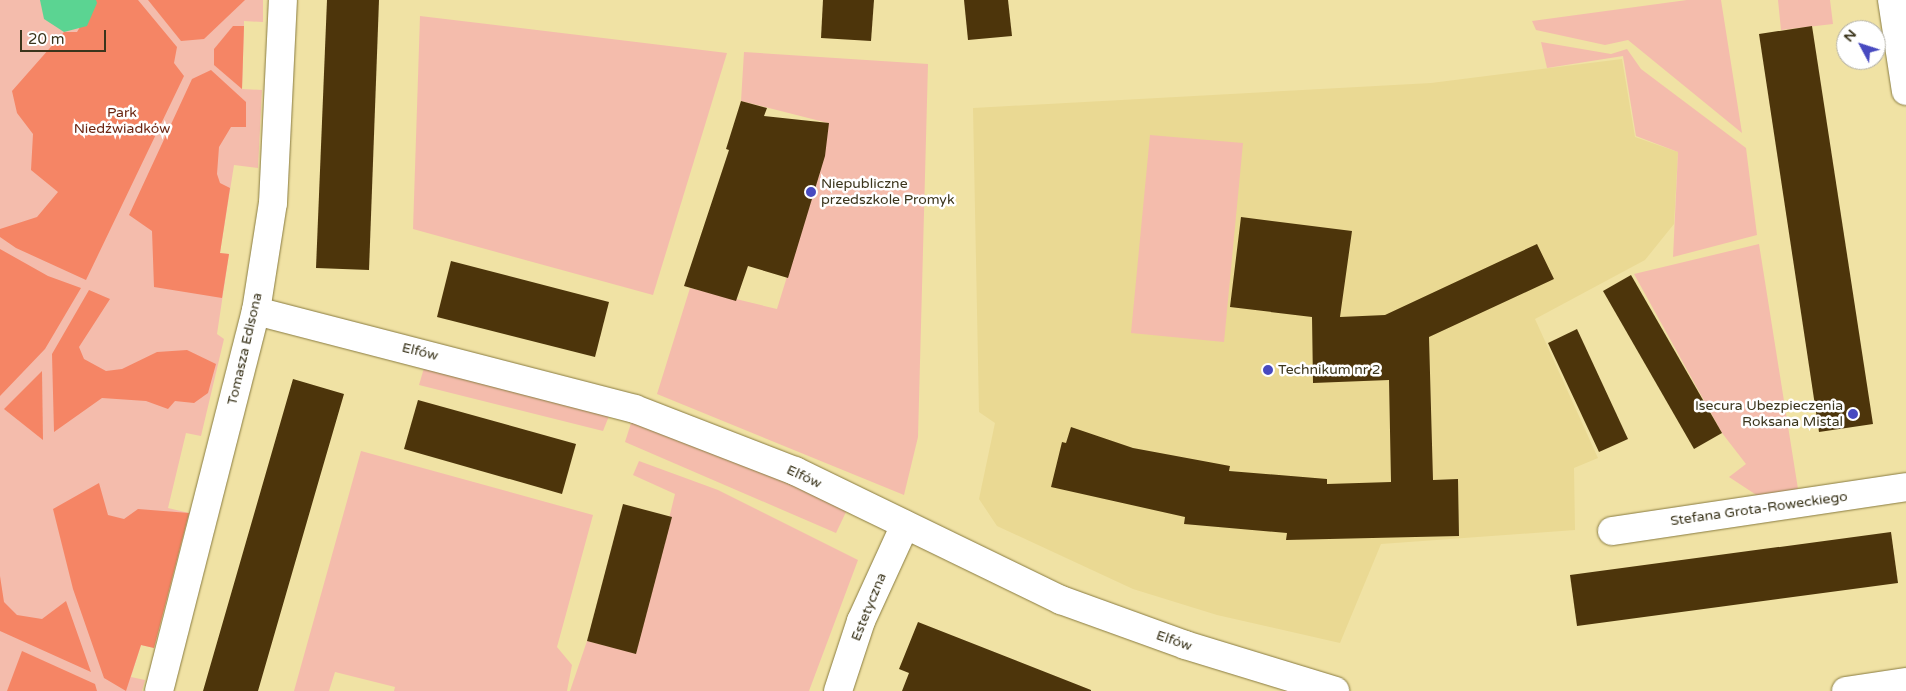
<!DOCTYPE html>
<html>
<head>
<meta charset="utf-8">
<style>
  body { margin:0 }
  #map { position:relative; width:1906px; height:691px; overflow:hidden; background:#f0e2a4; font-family:"Varela Round",sans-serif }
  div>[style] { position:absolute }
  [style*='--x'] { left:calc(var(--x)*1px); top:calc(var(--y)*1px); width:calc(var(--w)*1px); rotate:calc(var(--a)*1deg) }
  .built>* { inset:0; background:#ead993 }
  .green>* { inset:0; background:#f4bcac }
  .forest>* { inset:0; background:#f58565 }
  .water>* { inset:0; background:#5bd492 }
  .building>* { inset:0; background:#4d350b }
  .roads { filter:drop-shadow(0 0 1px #897b40) drop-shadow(0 0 1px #897b40) }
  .minor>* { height:28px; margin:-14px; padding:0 14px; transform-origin:14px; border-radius:14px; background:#fff }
  .dots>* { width:14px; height:14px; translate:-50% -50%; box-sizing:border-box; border:2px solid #fff; border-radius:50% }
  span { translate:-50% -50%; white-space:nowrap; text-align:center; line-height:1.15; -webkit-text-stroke:5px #fff; paint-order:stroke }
  .park-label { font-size:14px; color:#6c2612 }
  .poi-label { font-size:14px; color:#3b351c }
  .left { translate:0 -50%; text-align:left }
  .right { translate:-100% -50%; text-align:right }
  .street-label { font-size:14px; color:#3b351c }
  .north { position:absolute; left:1836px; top:20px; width:50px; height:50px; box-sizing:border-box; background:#fff; border:1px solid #b1aea4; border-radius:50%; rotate:310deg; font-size:14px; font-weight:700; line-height:20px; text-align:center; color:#3b351c }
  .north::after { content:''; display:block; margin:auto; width:18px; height:22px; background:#484ac0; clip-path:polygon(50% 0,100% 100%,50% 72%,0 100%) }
  .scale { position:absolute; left:20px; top:30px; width:86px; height:22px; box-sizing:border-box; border:2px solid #3b351c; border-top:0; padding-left:6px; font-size:15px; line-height:18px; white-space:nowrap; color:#3b351c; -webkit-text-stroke:4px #fff; paint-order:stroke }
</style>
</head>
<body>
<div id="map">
  <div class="built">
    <div style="clip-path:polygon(1622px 59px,1635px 137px,1678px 152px,1674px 224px,1645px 260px,1535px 319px,1598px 458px,1574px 468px,1575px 530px,1381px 544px,1340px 643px,1217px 615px,1133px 589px,997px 526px,979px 499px,995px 423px,979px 412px,973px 108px,1431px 83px)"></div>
  </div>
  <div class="green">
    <div style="clip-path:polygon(0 0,263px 0,263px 22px,244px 21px,244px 26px,242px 89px,262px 90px,258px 168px,234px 165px,220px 253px,229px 254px,217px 334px,224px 339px,201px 436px,186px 433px,168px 508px,189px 513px,154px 648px,141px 645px,131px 677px,145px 680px,142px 691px,0 691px)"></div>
    <div style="clip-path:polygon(1687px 0,1721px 0,1742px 133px,1628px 40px,1605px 45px,1536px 30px,1532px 21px)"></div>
    <div style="clip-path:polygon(1778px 0,1830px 0,1833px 24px,1781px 30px)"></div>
    <div style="clip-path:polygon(420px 16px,727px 53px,653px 295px,413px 229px)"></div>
    <div style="clip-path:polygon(1541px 42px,1611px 54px,1627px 49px,1641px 69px,1746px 148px,1757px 235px,1673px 257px,1678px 152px,1636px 136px,1623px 56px,1547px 68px)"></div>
    <div style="clip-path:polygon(744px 52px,928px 64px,918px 437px,904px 495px,657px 394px,690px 288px,777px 309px,815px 186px,828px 123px,741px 101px)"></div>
    <div style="clip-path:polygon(1150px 135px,1243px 143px,1224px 342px,1131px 333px)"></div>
    <div style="clip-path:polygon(1759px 244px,1798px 489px,1761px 498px,1729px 477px,1746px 464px,1722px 433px,1634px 274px)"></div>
    <div style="clip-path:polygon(424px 368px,609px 416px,603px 431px,419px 385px)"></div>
    <div style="clip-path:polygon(633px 417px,792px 478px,846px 512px,836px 533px,625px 442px)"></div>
    <div style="clip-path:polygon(361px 451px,593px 515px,557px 647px,572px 665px,567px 691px,394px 691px,395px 687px,335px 672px,329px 691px,294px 691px)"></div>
    <div style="clip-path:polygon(639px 461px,718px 490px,858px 560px,809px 691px,570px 691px,587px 641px,636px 653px,675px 494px,633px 475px)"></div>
  </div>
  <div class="forest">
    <div style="clip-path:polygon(96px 0,138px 0,177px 47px,174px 63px,184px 76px,86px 280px,16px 248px,0 237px,0 229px,37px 217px,58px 192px,31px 170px,33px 134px,17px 113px,12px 91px,64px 32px,77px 32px)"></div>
    <div style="clip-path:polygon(148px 0,245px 0,204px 39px,181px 41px)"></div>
    <div style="clip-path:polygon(233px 26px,244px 26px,242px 89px,214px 65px,214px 49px)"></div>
    <div style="clip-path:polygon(211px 70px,246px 102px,246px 127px,231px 127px,219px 147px,217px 174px,220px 183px,230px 188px,220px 253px,229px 254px,222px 298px,154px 287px,152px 231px,129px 215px,192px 79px)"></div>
    <div style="clip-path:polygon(0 249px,48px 276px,81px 288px,45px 349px,0 396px)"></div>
    <div style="clip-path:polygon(89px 290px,110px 299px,79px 347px,84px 359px,106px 371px,122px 369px,157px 352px,187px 350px,216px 364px,208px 393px,194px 403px,175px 401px,168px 409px,146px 401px,102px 398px,54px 432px,52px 354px)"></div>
    <div style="clip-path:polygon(42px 371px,43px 440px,4px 409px)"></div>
    <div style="clip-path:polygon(99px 483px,108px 515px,124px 519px,138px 509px,189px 513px,154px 648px,141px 645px,126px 691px,104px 678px,73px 589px,53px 509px)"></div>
    <div style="clip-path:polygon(0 576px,4px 602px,17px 615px,42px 619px,66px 601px,91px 672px,0 631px)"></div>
    <div style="clip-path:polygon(22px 651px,95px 684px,97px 691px,7px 691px)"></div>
  </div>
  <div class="water">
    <div style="clip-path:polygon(40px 0,96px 0,97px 3px,87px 26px,64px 32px,44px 19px)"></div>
  </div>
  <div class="building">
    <div style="clip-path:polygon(327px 0,379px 0,369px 270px,316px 268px)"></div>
    <div style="clip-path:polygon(823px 0,874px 0,871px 41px,821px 38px)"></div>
    <div style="clip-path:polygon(964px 0,1008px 0,1012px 36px,968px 40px)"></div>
    <div style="clip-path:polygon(1812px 26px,1873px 424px,1819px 432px,1759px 34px)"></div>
    <div style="clip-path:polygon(741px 101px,767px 108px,764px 116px,829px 123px,825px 156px,788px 278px,748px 266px,736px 301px,684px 286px,729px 150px,726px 149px)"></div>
    <div style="clip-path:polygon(1241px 217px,1352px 231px,1340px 317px,1385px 315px,1537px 244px,1554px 279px,1429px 337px,1433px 480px,1458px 479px,1459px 536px,1286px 540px,1287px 533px,1184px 524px,1185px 517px,1051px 487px,1062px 442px,1066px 443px,1071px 427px,1133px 448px,1230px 466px,1229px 471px,1327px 479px,1327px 484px,1391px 482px,1389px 380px,1313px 383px,1312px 317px,1230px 307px)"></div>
    <div style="clip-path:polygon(451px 261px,609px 302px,595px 357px,437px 317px)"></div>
    <div style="clip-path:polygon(1631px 275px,1722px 433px,1694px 449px,1603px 291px)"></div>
    <div style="clip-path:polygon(1577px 329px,1628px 439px,1599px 452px,1548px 343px)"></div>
    <div style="clip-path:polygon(293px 379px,344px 394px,321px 473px,258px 691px,203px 691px)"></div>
    <div style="clip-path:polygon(418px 400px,576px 444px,562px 494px,404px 449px)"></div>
    <div style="clip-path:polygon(623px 504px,672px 517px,636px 654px,587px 641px)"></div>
    <div style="clip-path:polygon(1891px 532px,1898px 583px,1577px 626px,1570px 575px)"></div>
    <div style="clip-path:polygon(918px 622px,1091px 690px,1091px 691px,902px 691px,909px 673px,899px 669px)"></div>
  </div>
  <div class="roads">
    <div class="minor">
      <div style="--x:1892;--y:0;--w:92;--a:81.3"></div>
      <div style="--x:256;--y:311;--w:391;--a:14.5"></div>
      <div style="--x:635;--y:409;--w:172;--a:21.2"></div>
      <div style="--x:795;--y:471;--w:296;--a:25.9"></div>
      <div style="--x:1061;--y:600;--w:132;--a:19.9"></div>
      <div style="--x:1185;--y:645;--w:157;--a:17"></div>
      <div style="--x:1612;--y:531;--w:297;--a:-8.5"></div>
      <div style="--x:159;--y:691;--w:392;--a:-75.7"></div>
      <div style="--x:256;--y:311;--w:109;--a:-81.1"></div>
      <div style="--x:273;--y:203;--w:203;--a:-87.2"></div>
      <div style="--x:838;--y:691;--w:74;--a:-71.8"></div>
      <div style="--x:861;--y:621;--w:106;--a:-65.4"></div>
      <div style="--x:1846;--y:691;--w:61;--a:-8.5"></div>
    </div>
  </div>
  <div class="dots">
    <div style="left:811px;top:192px;background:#484ac0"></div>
    <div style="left:1268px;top:370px;background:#484ac0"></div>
    <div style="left:1853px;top:414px;background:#484ac0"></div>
  </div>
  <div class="park-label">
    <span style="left:122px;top:121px">Park<br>Niedźwiadków</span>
  </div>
  <div class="poi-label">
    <span class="left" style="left:821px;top:192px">Niepubliczne<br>przedszkole Promyk</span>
    <span class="left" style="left:1278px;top:370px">Technikum nr 2</span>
    <span class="right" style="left:1843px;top:414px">Isecura Ubezpieczenia<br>Roksana Mistal</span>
  </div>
  <div class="street-label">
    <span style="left:245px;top:349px;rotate:-77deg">Tomasza Edisona</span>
    <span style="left:420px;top:352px;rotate:14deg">Elfów</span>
    <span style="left:804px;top:477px;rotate:25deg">Elfów</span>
    <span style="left:1759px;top:509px;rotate:-8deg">Stefana Grota-Roweckiego</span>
    <span style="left:869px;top:607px;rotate:-68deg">Estetyczna</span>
    <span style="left:1174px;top:641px;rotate:19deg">Elfów</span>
  </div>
  <div class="north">N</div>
  <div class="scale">20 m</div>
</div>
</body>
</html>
